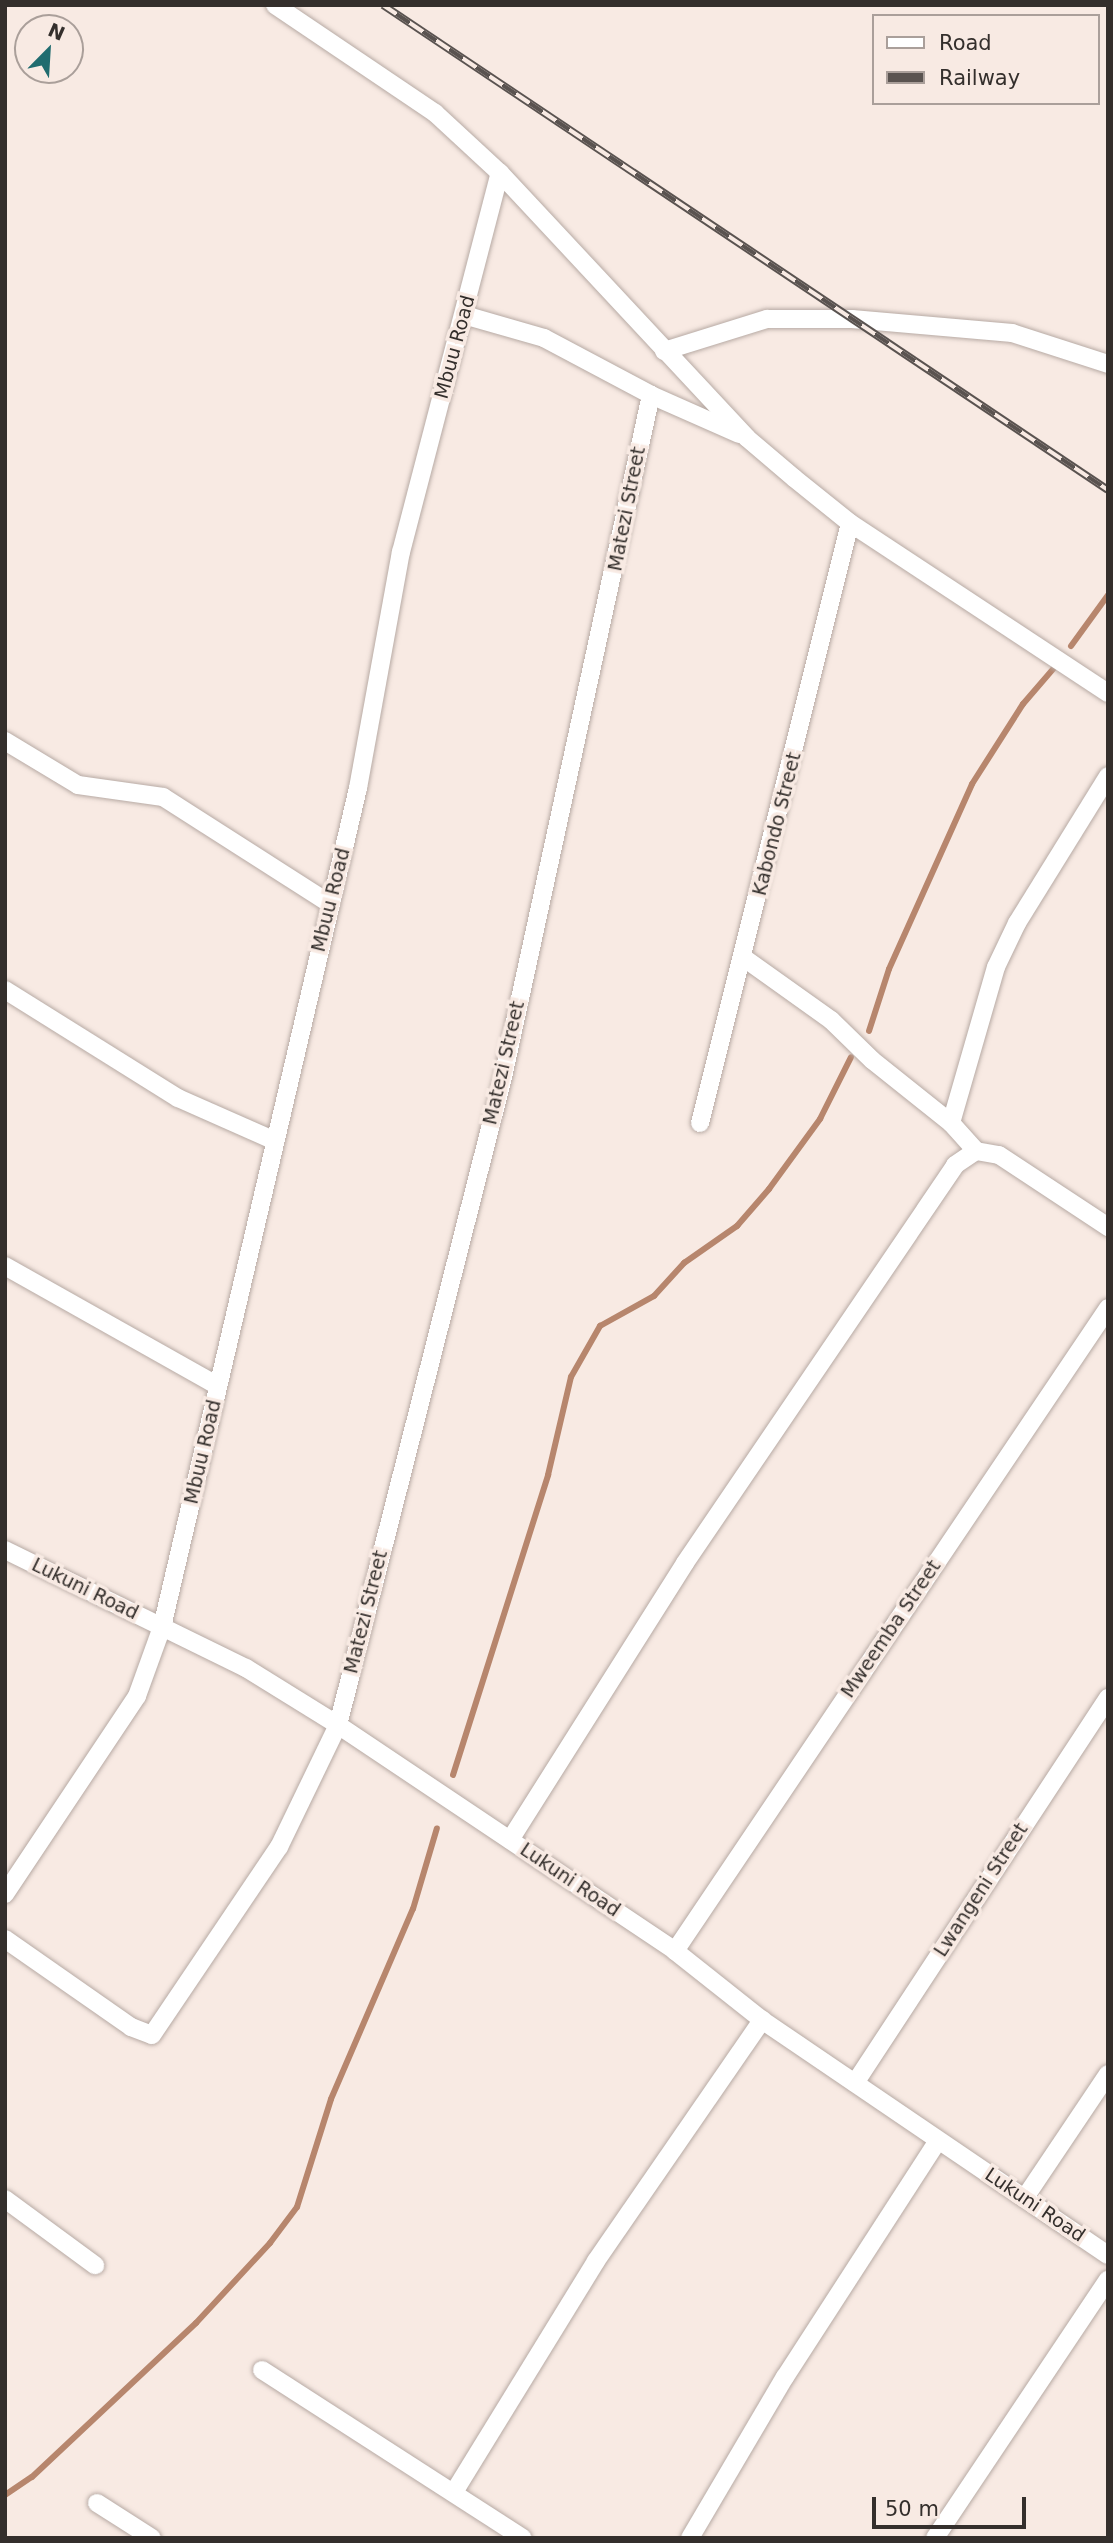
<!DOCTYPE html>
<html>
<head>
<meta charset="utf-8">
<style>
  body { margin:0 }
  #map { position:relative; width:1113px; height:2543px; overflow:hidden; background:#f8eae3; font-family:"DejaVu Sans",sans-serif }
  div>[style] { position:absolute }
  [style*='--x'] { left:calc(var(--x)*1px); top:calc(var(--y)*1px); width:calc(var(--w)*1px); rotate:calc(var(--a)*1deg) }
  .stream>* { height:6px; margin:-3px; padding:0 3px; transform-origin:3px; border-radius:3px; background:#b7866d }
  .roads { filter:drop-shadow(0 0 2px #b7aaa4) drop-shadow(0 0 2px #b7aaa4) }
  .street>* { height:18px; margin:-9px; padding:0 9px; transform-origin:9px; border-radius:9px; background:#fff }
  .rail>* { height:8px; margin-top:-4px; transform-origin:0; background:repeating-linear-gradient(90deg,#f8eae3 0 16px,#5a5350 0 32px); box-sizing:border-box; border-block:2px solid #5a5350 }
  span { translate:-50% -50%; white-space:nowrap; text-align:center; line-height:1.15; -webkit-text-stroke:7px #f8eae3; paint-order:stroke }
  .street-label { font-size:19px; color:#342f2c }
  .frame { position:absolute; inset:0; border:7px solid #342f2c; pointer-events:none }
  .legend { position:absolute; left:872px; top:14px; width:228px; height:91px; box-sizing:border-box; background:#f8eae3; border:2px solid #aa9f9a; margin:0; padding:9px 12px; list-style:none; font-size:21px; color:#342f2c }
  .legend li { display:flex; align-items:center; gap:14px; height:35px }
  .legend b { width:35px; border:2px solid #aa9f9a }
  .north { position:absolute; left:14px; top:14px; width:70px; height:70px; box-sizing:border-box; background:#f8eae3; border:2px solid #aa9f9a; border-radius:50%; rotate:24deg; font-size:19px; font-weight:700; line-height:28px; text-align:center; color:#342f2c }
  .north::after { content:''; display:block; margin:auto; width:24px; height:32px; background:#206c6f; clip-path:polygon(50% 0,100% 100%,50% 72%,0 100%) }
  .scale { position:absolute; left:872px; top:2497px; width:154px; height:32px; box-sizing:border-box; border:4px solid #342f2c; border-top:0; padding-left:9px; font-size:21px; line-height:24px; white-space:nowrap; color:#342f2c; -webkit-text-stroke:5px #f8eae3; paint-order:stroke }
</style>
</head>
<body>
<div id="map">
  <div class="stream">
    <div style="--x:1071;--y:646;--w:63;--a:-54"></div>
    <div style="--x:869;--y:1031;--w:65;--a:-72.1"></div>
    <div style="--x:889;--y:969;--w:203;--a:-65.8"></div>
    <div style="--x:972;--y:784;--w:95;--a:-57.5"></div>
    <div style="--x:1023;--y:704;--w:48;--a:-49.3"></div>
    <div style="--x:453;--y:1775;--w:315;--a:-72.4"></div>
    <div style="--x:548;--y:1475;--w:101;--a:-76.8"></div>
    <div style="--x:571;--y:1377;--w:59;--a:-60.4"></div>
    <div style="--x:600;--y:1326;--w:62;--a:-29.1"></div>
    <div style="--x:654;--y:1296;--w:45;--a:-47.7"></div>
    <div style="--x:684;--y:1263;--w:65;--a:-34.9"></div>
    <div style="--x:737;--y:1226;--w:49;--a:-49.1"></div>
    <div style="--x:769;--y:1189;--w:87;--a:-53.9"></div>
    <div style="--x:820;--y:1119;--w:69;--a:-63.4"></div>
    <div style="--x:5;--y:2495;--w:32;--a:-34"></div>
    <div style="--x:32;--y:2477;--w:225;--a:-43.2"></div>
    <div style="--x:196;--y:2323;--w:109;--a:-47.2"></div>
    <div style="--x:270;--y:2243;--w:45;--a:-53.1"></div>
    <div style="--x:297;--y:2207;--w:113;--a:-72.5"></div>
    <div style="--x:331;--y:2099;--w:207;--a:-66.7"></div>
    <div style="--x:413;--y:1909;--w:84;--a:-73.5"></div>
  </div>
  <div class="roads">
    <div class="street">
      <div style="--x:275;--y:5;--w:193;--a:34"></div>
      <div style="--x:435;--y:113;--w:88;--a:42.7"></div>
      <div style="--x:500;--y:173;--w:362;--a:47"></div>
      <div style="--x:747;--y:438;--w:62;--a:40.4"></div>
      <div style="--x:794;--y:478;--w:72;--a:38.8"></div>
      <div style="--x:850;--y:523;--w:309;--a:33.4"></div>
      <div style="--x:464;--y:315;--w:83;--a:16"></div>
      <div style="--x:544;--y:338;--w:121;--a:28"></div>
      <div style="--x:651;--y:395;--w:96;--a:23.9"></div>
      <div style="--x:664;--y:351;--w:108;--a:-17.3"></div>
      <div style="--x:767;--y:319;--w:85;--a:0"></div>
      <div style="--x:852;--y:319;--w:161;--a:5"></div>
      <div style="--x:1012;--y:333;--w:101;--a:17.9"></div>
      <div style="--x:5;--y:741;--w:85;--a:31.1"></div>
      <div style="--x:78;--y:785;--w:86;--a:8"></div>
      <div style="--x:163;--y:797;--w:197;--a:32.6"></div>
      <div style="--x:744;--y:958;--w:107;--a:35.5"></div>
      <div style="--x:831;--y:1020;--w:57;--a:44.3"></div>
      <div style="--x:872;--y:1060;--w:101;--a:38.6"></div>
      <div style="--x:951;--y:1123;--w:38;--a:48"></div>
      <div style="--x:5;--y:990;--w:204;--a:32"></div>
      <div style="--x:178;--y:1098;--w:106;--a:23.9"></div>
      <div style="--x:700;--y:1123;--w:618;--a:-75.96"></div>
      <div style="--x:951;--y:1123;--w:162;--a:-73.9"></div>
      <div style="--x:996;--y:967;--w:49;--a:-64.5"></div>
      <div style="--x:1017;--y:923;--w:173;--a:-58.2"></div>
      <div style="--x:5;--y:1266;--w:244;--a:29.4"></div>
      <div style="--x:5;--y:1550;--w:268;--a:26.1"></div>
      <div style="--x:246;--y:1668;--w:108;--a:31.8"></div>
      <div style="--x:338;--y:1725;--w:406;--a:33.8"></div>
      <div style="--x:675;--y:1951;--w:111;--a:38.4"></div>
      <div style="--x:762;--y:2020;--w:418;--a:34.2"></div>
      <div style="--x:510;--y:1840;--w:328;--a:-57.7"></div>
      <div style="--x:685;--y:1563;--w:481;--a:-55.8"></div>
      <div style="--x:955;--y:1165;--w:25;--a:-34"></div>
      <div style="--x:976;--y:1151;--w:23;--a:10"></div>
      <div style="--x:999;--y:1155;--w:131;--a:33.4"></div>
      <div style="--x:5;--y:1894;--w:238;--a:-56.3"></div>
      <div style="--x:137;--y:1696;--w:73;--a:-70.1"></div>
      <div style="--x:162;--y:1627;--w:862;--a:-76.85"></div>
      <div style="--x:358;--y:788;--w:240;--a:-79.7"></div>
      <div style="--x:401;--y:552;--w:392;--a:-75.4"></div>
      <div style="--x:5;--y:1939;--w:154;--a:34.9"></div>
      <div style="--x:131;--y:2027;--w:22;--a:21"></div>
      <div style="--x:152;--y:2035;--w:227;--a:-56"></div>
      <div style="--x:279;--y:1847;--w:136;--a:-64.2"></div>
      <div style="--x:338;--y:1725;--w:669;--a:-75.71"></div>
      <div style="--x:503;--y:1077;--w:698;--a:-77.76"></div>
      <div style="--x:675;--y:1951;--w:775;--a:-56.04"></div>
      <div style="--x:855;--y:2083;--w:461;--a:-56.7"></div>
      <div style="--x:1026;--y:2196;--w:147;--a:-56.1"></div>
      <div style="--x:5;--y:2199;--w:112;--a:36.3"></div>
      <div style="--x:262;--y:2370;--w:310;--a:32.8"></div>
      <div style="--x:454;--y:2492;--w:271;--a:-58.4"></div>
      <div style="--x:596;--y:2261;--w:293;--a:-55.4"></div>
      <div style="--x:97;--y:2503;--w:65;--a:32.5"></div>
      <div style="--x:690;--y:2538;--w:187;--a:-59.5"></div>
      <div style="--x:785;--y:2377;--w:280;--a:-57.1"></div>
      <div style="--x:935;--y:2538;--w:311;--a:-56.2"></div>
    </div>
  </div>
  <div class="rail">
    <div style="--x:383;--y:5;--w:872;--a:33.78"></div>
  </div>
  <div class="street-label">
    <span style="left:455px;top:347px;rotate:-75deg">Mbuu Road</span>
    <span style="left:627px;top:509px;rotate:-79deg">Matezi Street</span>
    <span style="left:777px;top:824px;rotate:-76deg">Kabondo Street</span>
    <span style="left:331px;top:900px;rotate:-76deg">Mbuu Road</span>
    <span style="left:504px;top:1063px;rotate:-77deg">Matezi Street</span>
    <span style="left:203px;top:1452px;rotate:-77deg">Mbuu Road</span>
    <span style="left:85px;top:1589px;rotate:26deg">Lukuni Road</span>
    <span style="left:366px;top:1612px;rotate:-76deg">Matezi Street</span>
    <span style="left:891px;top:1629px;rotate:-56deg">Mweemba Street</span>
    <span style="left:570px;top:1880px;rotate:34deg">Lukuni Road</span>
    <span style="left:981px;top:1890px;rotate:-57deg">Lwangeni Street</span>
    <span style="left:1035px;top:2205px;rotate:34deg">Lukuni Road</span>
  </div>
  <div class="frame"></div>
  <ul class="legend">
  <li><b style="height:9px;background:#fff"></b>Road</li>
  <li><b style="height:9px;background:#5a5350"></b>Railway</li>
  </ul>
  <div class="north">N</div>
  <div class="scale">50 m</div>
</div>
</body>
</html>
